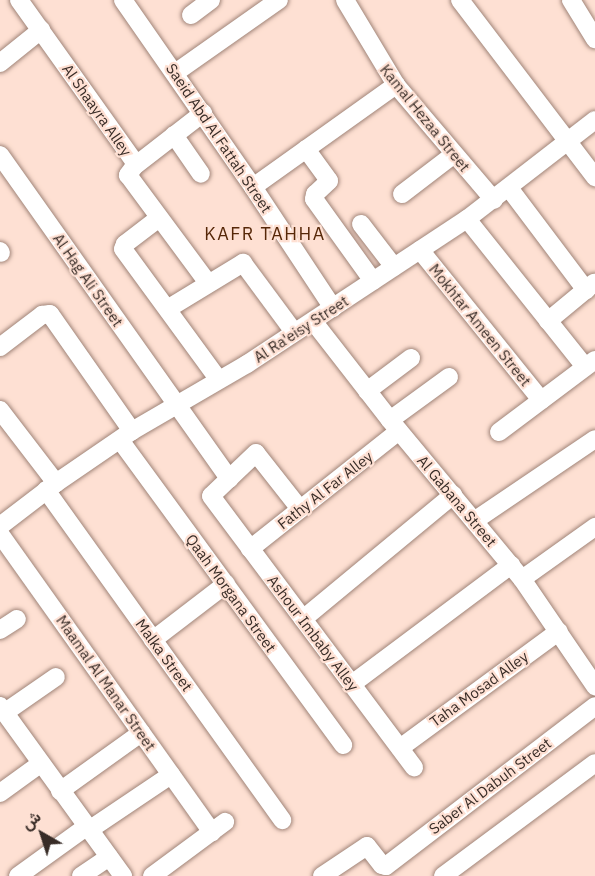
<!DOCTYPE html>
<html>
<head>
<meta charset="utf-8">
<style>
  body { margin:0 }
  #map { position:relative; width:595px; height:876px; overflow:hidden; background:#fee0d3; font-family:"IBM Plex Sans",Vazirmatn,sans-serif }
  div>[style] { position:absolute }
  [style*='--x'] { left:calc(var(--x)*1px); top:calc(var(--y)*1px); width:calc(var(--w)*1px); rotate:calc(var(--a)*1deg) }
  .roads { filter:drop-shadow(0 0 2px #a08478) drop-shadow(0 0 2px #a08478) }
  .minor>* { height:18px; margin:-9px; padding:0 9px; transform-origin:9px; border-radius:9px; background:#fff }
  span { translate:-50% -50%; white-space:nowrap; text-align:center; line-height:1.15; -webkit-text-stroke:4.5px #fee0d3; paint-order:stroke }
  .street-label { font-size:15px; color:#382c27 }
  .quarter-label { font-size:18px; color:#562708; letter-spacing:1.5px }
  .north { position:absolute; left:12px; top:804px; width:60px; height:60px; -webkit-text-stroke:4px #fee0d3; paint-order:stroke; rotate:321deg; font-size:16px; font-weight:700; line-height:24px; text-align:center; color:#382c27 }
  .north::after { content:''; display:block; margin:auto; width:21px; height:27px; background:#382c27; clip-path:polygon(50% 0,100% 100%,50% 72%,0 100%) }
</style>
</head>
<body>
<div id="map">
  <div class="roads">
    <div class="minor">
      <div style="--x:19;--y:0;--w:201;--a:54.5"></div>
      <div style="--x:136;--y:164;--w:14;--a:126"></div>
      <div style="--x:128;--y:175;--w:134;--a:53.5"></div>
      <div style="--x:123;--y:0;--w:228;--a:55.2"></div>
      <div style="--x:253;--y:187;--w:145;--a:56.5"></div>
      <div style="--x:345;--y:0;--w:99;--a:59"></div>
      <div style="--x:396;--y:85;--w:151;--a:49.6"></div>
      <div style="--x:460;--y:0;--w:223;--a:52.7"></div>
      <div style="--x:571;--y:0;--w:46;--a:58.4"></div>
      <div style="--x:191;--y:15;--w:25;--a:-37"></div>
      <div style="--x:0;--y:63;--w:53;--a:-38.8"></div>
      <div style="--x:175;--y:73;--w:127;--a:-35.1"></div>
      <div style="--x:174;--y:135;--w:47;--a:55.3"></div>
      <div style="--x:306;--y:149;--w:39;--a:54"></div>
      <div style="--x:329;--y:181;--w:19;--a:137"></div>
      <div style="--x:315;--y:194;--w:5;--a:101"></div>
      <div style="--x:314;--y:199;--w:101;--a:54.3"></div>
      <div style="--x:0;--y:155;--w:397;--a:54.7"></div>
      <div style="--x:136;--y:165;--w:85;--a:-37.8"></div>
      <div style="--x:253;--y:187;--w:176;--a:-35.5"></div>
      <div style="--x:509;--y:188;--w:128;--a:53"></div>
      <div style="--x:402;--y:194;--w:64;--a:-37.4"></div>
      <div style="--x:159;--y:218;--w:43;--a:142.6"></div>
      <div style="--x:125;--y:244;--w:5;--a:112"></div>
      <div style="--x:123;--y:249;--w:162;--a:53.8"></div>
      <div style="--x:467;--y:219;--w:189;--a:51.4"></div>
      <div style="--x:361;--y:224;--w:54;--a:52.5"></div>
      <div style="--x:420;--y:250;--w:193;--a:51.1"></div>
      <div style="--x:0;--y:251;--w:2;--a:63"></div>
      <div style="--x:169;--y:308;--w:87;--a:-31.3"></div>
      <div style="--x:243;--y:263;--w:86;--a:53.5"></div>
      <div style="--x:313;--y:321;--w:125;--a:52.1"></div>
      <div style="--x:390;--y:420;--w:207;--a:50.3"></div>
      <div style="--x:522;--y:579;--w:130;--a:55.7"></div>
      <div style="--x:548;--y:321;--w:60;--a:-39.6"></div>
      <div style="--x:0;--y:347;--w:53;--a:-37.3"></div>
      <div style="--x:42;--y:315;--w:8;--a:-7"></div>
      <div style="--x:50;--y:314;--w:143;--a:55"></div>
      <div style="--x:367;--y:391;--w:55;--a:-36.9"></div>
      <div style="--x:0;--y:410;--w:92;--a:52.5"></div>
      <div style="--x:390;--y:420;--w:73;--a:-36.1"></div>
      <div style="--x:499;--y:432;--w:120;--a:-36.9"></div>
      <div style="--x:120;--y:440;--w:378;--a:53.8"></div>
      <div style="--x:46;--y:490;--w:406;--a:54.4"></div>
      <div style="--x:300;--y:509;--w:71;--a:-128.2"></div>
      <div style="--x:256;--y:453;--w:62;--a:136.3"></div>
      <div style="--x:211;--y:496;--w:339;--a:53.2"></div>
      <div style="--x:474;--y:521;--w:146;--a:-34.1"></div>
      <div style="--x:0;--y:526;--w:71;--a:-37.5"></div>
      <div style="--x:56;--y:483;--w:92;--a:-34.4"></div>
      <div style="--x:132;--y:431;--w:133;--a:-30.2"></div>
      <div style="--x:247;--y:364;--w:263;--a:-33.4"></div>
      <div style="--x:467;--y:219;--w:162;--a:-37.7"></div>
      <div style="--x:0;--y:534;--w:366;--a:54.6"></div>
      <div style="--x:250;--y:549;--w:190;--a:-38.4"></div>
      <div style="--x:522;--y:579;--w:90;--a:-35.5"></div>
      <div style="--x:303;--y:619;--w:195;--a:-39.6"></div>
      <div style="--x:0;--y:630;--w:20;--a:-33"></div>
      <div style="--x:153;--y:640;--w:92;--a:-37.5"></div>
      <div style="--x:352;--y:684;--w:199;--a:-36.8"></div>
      <div style="--x:0;--y:706;--w:210;--a:54.1"></div>
      <div style="--x:4;--y:713;--w:63;--a:-34.7"></div>
      <div style="--x:400;--y:748;--w:197;--a:-36.3"></div>
      <div style="--x:60;--y:791;--w:100;--a:-35.6"></div>
      <div style="--x:0;--y:793;--w:49;--a:-35.9"></div>
      <div style="--x:89;--y:830;--w:99;--a:-33.9"></div>
      <div style="--x:18;--y:876;--w:84;--a:-35.8"></div>
      <div style="--x:81;--y:876;--w:34;--a:-34"></div>
      <div style="--x:152;--y:876;--w:91;--a:-36.5"></div>
      <div style="--x:322;--y:876;--w:54;--a:-33.7"></div>
      <div style="--x:367;--y:846;--w:24;--a:52"></div>
      <div style="--x:382;--y:865;--w:4;--a:14"></div>
      <div style="--x:386;--y:866;--w:263;--a:-37.4"></div>
      <div style="--x:443;--y:876;--w:189;--a:-36.6"></div>
    </div>
  </div>
  <div class="street-label">
    <span style="left:97px;top:110px;rotate:55deg">Al Shaayra Alley</span>
    <span style="left:425px;top:118px;rotate:51deg">Kamal Hezaa Street</span>
    <span style="left:219px;top:138px;rotate:56deg">Saeid Abd Al Fattah Street</span>
    <span style="left:88px;top:280px;rotate:55deg">Al Hag Ali Street</span>
    <span style="left:480px;top:325px;rotate:51deg">Mokhtar Ameen Street</span>
    <span style="left:301px;top:329px;rotate:-33deg">Al Ra'eisy Street</span>
    <span style="left:325px;top:490px;rotate:-38deg">Fathy Al Far Alley</span>
    <span style="left:457px;top:501px;rotate:50deg">Al Gabana Street</span>
    <span style="left:231px;top:593px;rotate:54deg">Qaah Morgana Street</span>
    <span style="left:313px;top:633px;rotate:53deg">Ashour Imbaby Alley</span>
    <span style="left:164px;top:655px;rotate:54deg">Malka Street</span>
    <span style="left:106px;top:683px;rotate:55deg">Maamal Al Manar Street</span>
    <span style="left:479px;top:689px;rotate:-36deg">Taha Mosad Alley</span>
    <span style="left:490px;top:786px;rotate:-37deg">Saber Al Dabuh Street</span>
  </div>
  <div class="quarter-label">
    <span style="left:265px;top:234px">KAFR TAHHA</span>
  </div>
  <div class="north">ش</div>
</div>
</body>
</html>
